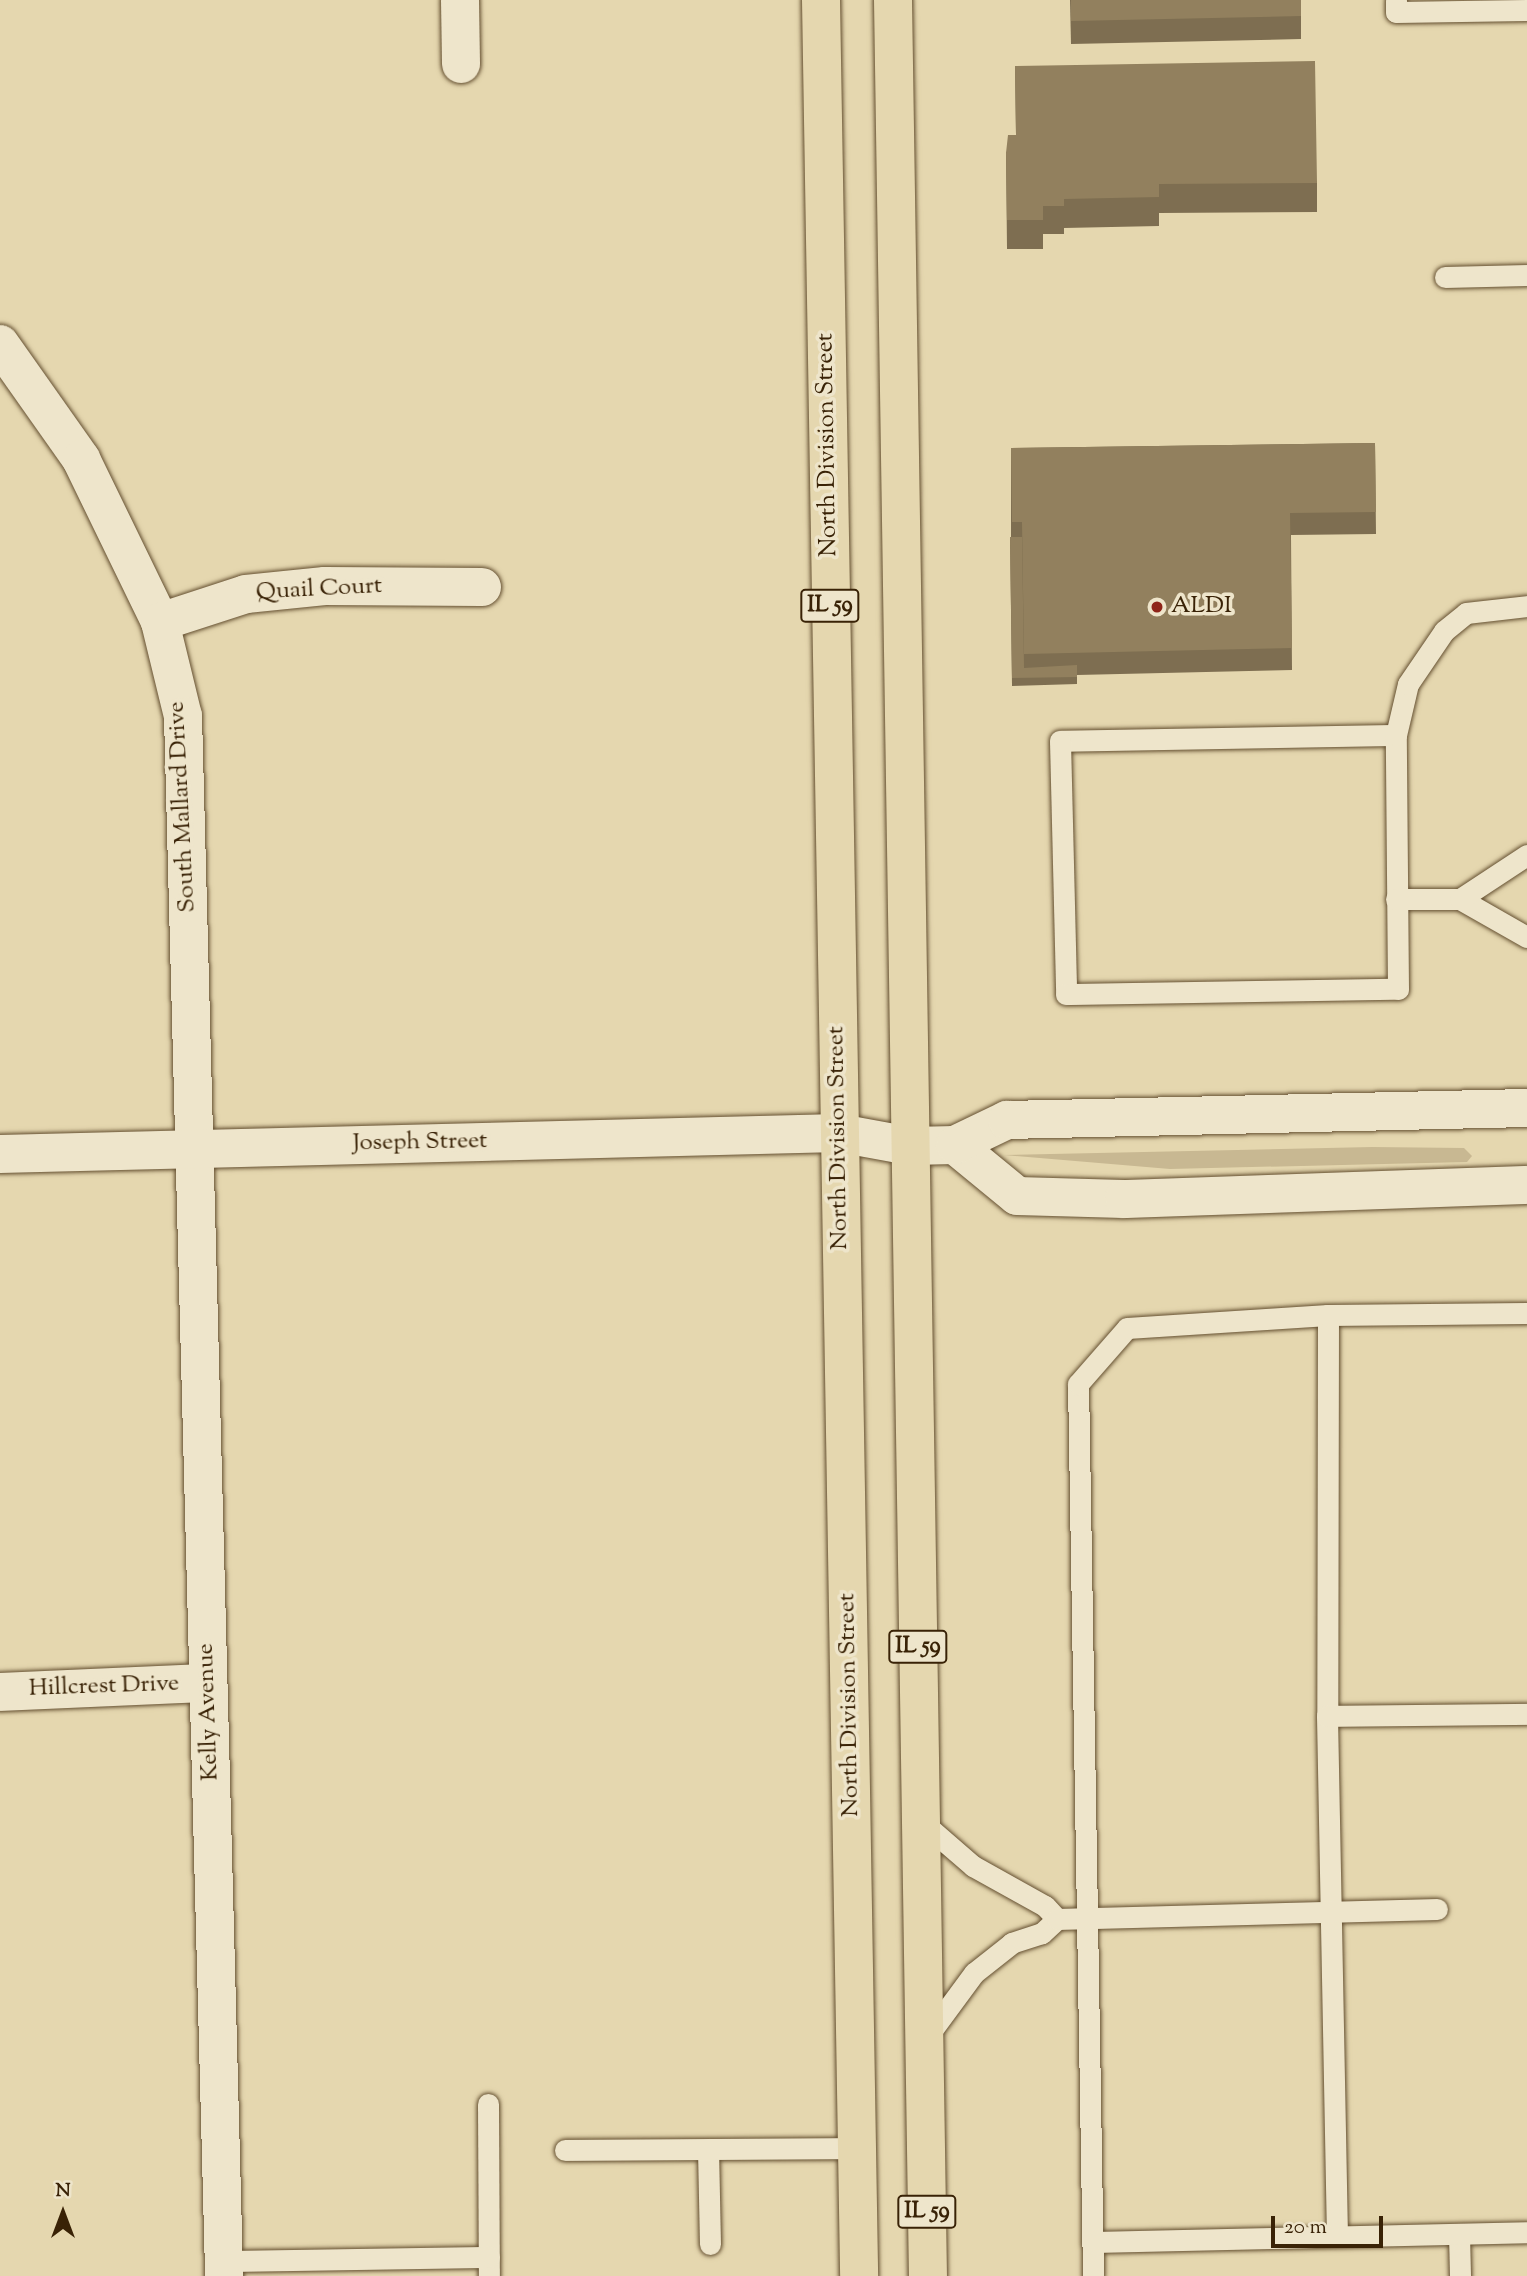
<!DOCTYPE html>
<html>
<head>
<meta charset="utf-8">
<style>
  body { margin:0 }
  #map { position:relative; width:1527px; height:2276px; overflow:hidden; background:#e5d7af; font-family:"Sorts Mill Goudy",serif }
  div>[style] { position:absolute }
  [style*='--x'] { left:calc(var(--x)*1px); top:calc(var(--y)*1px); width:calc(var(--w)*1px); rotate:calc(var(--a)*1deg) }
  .green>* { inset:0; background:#c8b892 }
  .roads { filter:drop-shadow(0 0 2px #644f30) drop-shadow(0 0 2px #644f30) }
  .lane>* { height:21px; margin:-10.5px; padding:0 10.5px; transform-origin:10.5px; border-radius:10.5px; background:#eee5cb }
  .street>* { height:38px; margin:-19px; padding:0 19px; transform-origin:19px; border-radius:19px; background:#eee5cb }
  .primary>* { height:38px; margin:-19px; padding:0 19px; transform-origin:19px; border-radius:19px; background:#e5d7af }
  .wall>* { inset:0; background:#7e6e51 }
  .building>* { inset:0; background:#92805e }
  .dots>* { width:19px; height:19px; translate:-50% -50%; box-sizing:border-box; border:4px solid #eee5cb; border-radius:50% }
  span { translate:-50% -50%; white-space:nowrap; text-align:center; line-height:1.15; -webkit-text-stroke:7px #eee5cb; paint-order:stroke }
  .shield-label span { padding:2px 5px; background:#eee5cb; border:2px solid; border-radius:5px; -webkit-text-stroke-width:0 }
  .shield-label { font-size:23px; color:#392206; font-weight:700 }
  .street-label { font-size:24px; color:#392206 }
  .poi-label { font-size:24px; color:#392206 }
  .left { translate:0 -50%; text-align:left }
  .north { position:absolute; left:28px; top:2178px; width:70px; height:70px; -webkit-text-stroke:5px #eee5cb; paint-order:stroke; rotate:0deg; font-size:19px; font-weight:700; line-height:28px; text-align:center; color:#392206 }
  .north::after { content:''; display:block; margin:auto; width:24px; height:32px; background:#392206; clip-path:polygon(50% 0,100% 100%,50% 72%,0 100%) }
  .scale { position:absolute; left:1271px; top:2216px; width:112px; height:32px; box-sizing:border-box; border:4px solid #392206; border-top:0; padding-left:9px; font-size:21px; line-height:24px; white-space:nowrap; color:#392206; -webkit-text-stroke:5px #eee5cb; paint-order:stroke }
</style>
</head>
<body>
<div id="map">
  <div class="green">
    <div style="clip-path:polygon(1372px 1147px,1464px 1148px,1472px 1156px,1467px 1162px,1170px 1169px,1004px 1155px)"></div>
  </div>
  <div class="roads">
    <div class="lane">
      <div style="--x:1396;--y:0;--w:12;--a:90"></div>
      <div style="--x:1396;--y:12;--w:131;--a:-0.9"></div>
      <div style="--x:1445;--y:277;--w:82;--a:-1.4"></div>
      <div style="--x:1396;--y:735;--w:336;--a:179"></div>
      <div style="--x:1060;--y:741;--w:253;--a:88.6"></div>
      <div style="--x:1066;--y:994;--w:332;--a:-0.9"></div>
      <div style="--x:1398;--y:989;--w:254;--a:-90.5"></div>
      <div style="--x:1396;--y:735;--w:52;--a:-76.8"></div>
      <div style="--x:1408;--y:684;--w:64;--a:-55.8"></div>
      <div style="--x:1444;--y:631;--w:28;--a:-39"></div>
      <div style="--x:1466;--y:613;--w:61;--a:-6.5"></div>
      <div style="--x:1396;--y:899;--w:64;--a:0"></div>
      <div style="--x:1460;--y:899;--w:77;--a:29.6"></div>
      <div style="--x:1460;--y:899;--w:80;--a:-33.3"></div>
      <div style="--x:1328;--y:1315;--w:401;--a:90.1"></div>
      <div style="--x:1327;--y:1716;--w:520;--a:88.9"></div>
      <div style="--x:1327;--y:1716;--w:200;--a:-0.6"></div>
      <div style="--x:921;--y:1821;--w:69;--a:40.9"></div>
      <div style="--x:973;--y:1866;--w:82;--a:29.1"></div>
      <div style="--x:1045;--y:1906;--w:18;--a:47"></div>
      <div style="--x:1057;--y:1919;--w:21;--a:137"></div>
      <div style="--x:1042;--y:1933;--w:32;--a:162"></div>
      <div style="--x:1012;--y:1943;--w:48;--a:141.7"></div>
      <div style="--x:974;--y:1973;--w:81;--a:126.4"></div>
      <div style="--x:1057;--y:1919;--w:380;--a:-1.5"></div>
      <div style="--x:488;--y:2104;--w:172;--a:89.7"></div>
      <div style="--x:708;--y:2149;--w:95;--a:88.8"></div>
      <div style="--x:565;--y:2150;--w:292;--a:-0.4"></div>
      <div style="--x:1459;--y:2234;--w:42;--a:88.6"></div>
      <div style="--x:1093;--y:2242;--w:434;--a:-1.3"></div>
      <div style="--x:224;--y:2261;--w:265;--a:-0.9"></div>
      <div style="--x:1093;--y:2276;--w:892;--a:-90.96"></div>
      <div style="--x:1078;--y:1384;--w:74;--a:-48.8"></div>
      <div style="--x:1127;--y:1328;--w:201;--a:-3.7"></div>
      <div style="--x:1328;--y:1315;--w:199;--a:-0.6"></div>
    </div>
    <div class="street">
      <div style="--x:460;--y:0;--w:64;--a:89.1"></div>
      <div style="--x:0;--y:344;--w:141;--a:54.8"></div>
      <div style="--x:81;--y:459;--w:181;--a:64.1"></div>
      <div style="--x:160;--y:622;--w:97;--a:76.3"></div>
      <div style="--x:183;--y:716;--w:1561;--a:88.49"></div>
      <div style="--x:160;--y:622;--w:90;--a:-18"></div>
      <div style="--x:246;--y:594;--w:79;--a:-5.8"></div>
      <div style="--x:325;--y:586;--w:157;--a:0.4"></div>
      <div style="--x:955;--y:1145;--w:80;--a:39.4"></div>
      <div style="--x:1017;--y:1196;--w:107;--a:1.6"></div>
      <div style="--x:1124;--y:1199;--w:403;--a:-2"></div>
      <div style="--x:0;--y:1154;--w:839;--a:-1.43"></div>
      <div style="--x:839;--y:1133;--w:72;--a:10.4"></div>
      <div style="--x:910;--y:1146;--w:45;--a:-1.3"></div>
      <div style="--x:955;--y:1145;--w:58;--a:-25.7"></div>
      <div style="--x:1007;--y:1120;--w:520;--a:-1.32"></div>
      <div style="--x:0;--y:1692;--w:208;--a:-2.5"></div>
    </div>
    <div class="primary">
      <div style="--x:821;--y:0;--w:2276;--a:89.04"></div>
      <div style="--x:893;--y:0;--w:2276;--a:89.12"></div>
    </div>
  </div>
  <div class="wall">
    <div style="clip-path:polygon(1070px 0,1301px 0,1301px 39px,1071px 44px)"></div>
    <div style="clip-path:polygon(1015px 66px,1317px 183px,1317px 212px,1159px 213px,1159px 226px,1064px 228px,1064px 234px,1043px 234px,1043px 249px,1007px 249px,1006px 153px,1016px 135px)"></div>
    <div style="clip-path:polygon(1375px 443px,1376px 534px,1291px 535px,1292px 670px,1077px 675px,1077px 684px,1012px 686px,1010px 537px,1011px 537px,1011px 448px)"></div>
  </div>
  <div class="building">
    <div style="clip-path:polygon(1071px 0,1301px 0,1301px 16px,1071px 21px)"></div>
    <div style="clip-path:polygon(1315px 61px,1317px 183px,1159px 184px,1159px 197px,1064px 199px,1064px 206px,1043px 206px,1043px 220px,1007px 220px,1006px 153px,1008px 135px,1016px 135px,1015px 66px)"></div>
    <div style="clip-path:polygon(1375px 443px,1376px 512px,1290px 513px,1292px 648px,1024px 654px,1022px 522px,1012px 522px,1011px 448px)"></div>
    <div style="clip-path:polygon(1010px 537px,1022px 537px,1024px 668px,1077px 665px,1077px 677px,1012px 678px)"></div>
  </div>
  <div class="dots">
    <div style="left:1157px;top:607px;background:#8f2418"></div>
  </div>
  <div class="shield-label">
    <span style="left:830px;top:606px">IL 59</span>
    <span style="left:918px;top:1647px">IL 59</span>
    <span style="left:927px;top:2212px">IL 59</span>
  </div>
  <div class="street-label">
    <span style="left:828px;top:445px;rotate:-91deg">North Division Street</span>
    <span style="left:319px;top:590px;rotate:-3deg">Quail Court</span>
    <span style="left:183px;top:807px;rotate:-93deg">South Mallard Drive</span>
    <span style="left:839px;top:1138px;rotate:-91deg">North Division Street</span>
    <span style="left:420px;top:1143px;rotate:-1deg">Joseph Street</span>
    <span style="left:104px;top:1687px;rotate:-2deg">Hillcrest Drive</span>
    <span style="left:850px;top:1705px;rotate:-91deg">North Division Street</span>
    <span style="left:209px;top:1712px;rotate:-92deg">Kelly Avenue</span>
  </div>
  <div class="poi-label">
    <span class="left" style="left:1171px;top:607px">ALDI</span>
  </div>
  <div class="north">N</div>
  <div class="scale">20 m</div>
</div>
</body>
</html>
